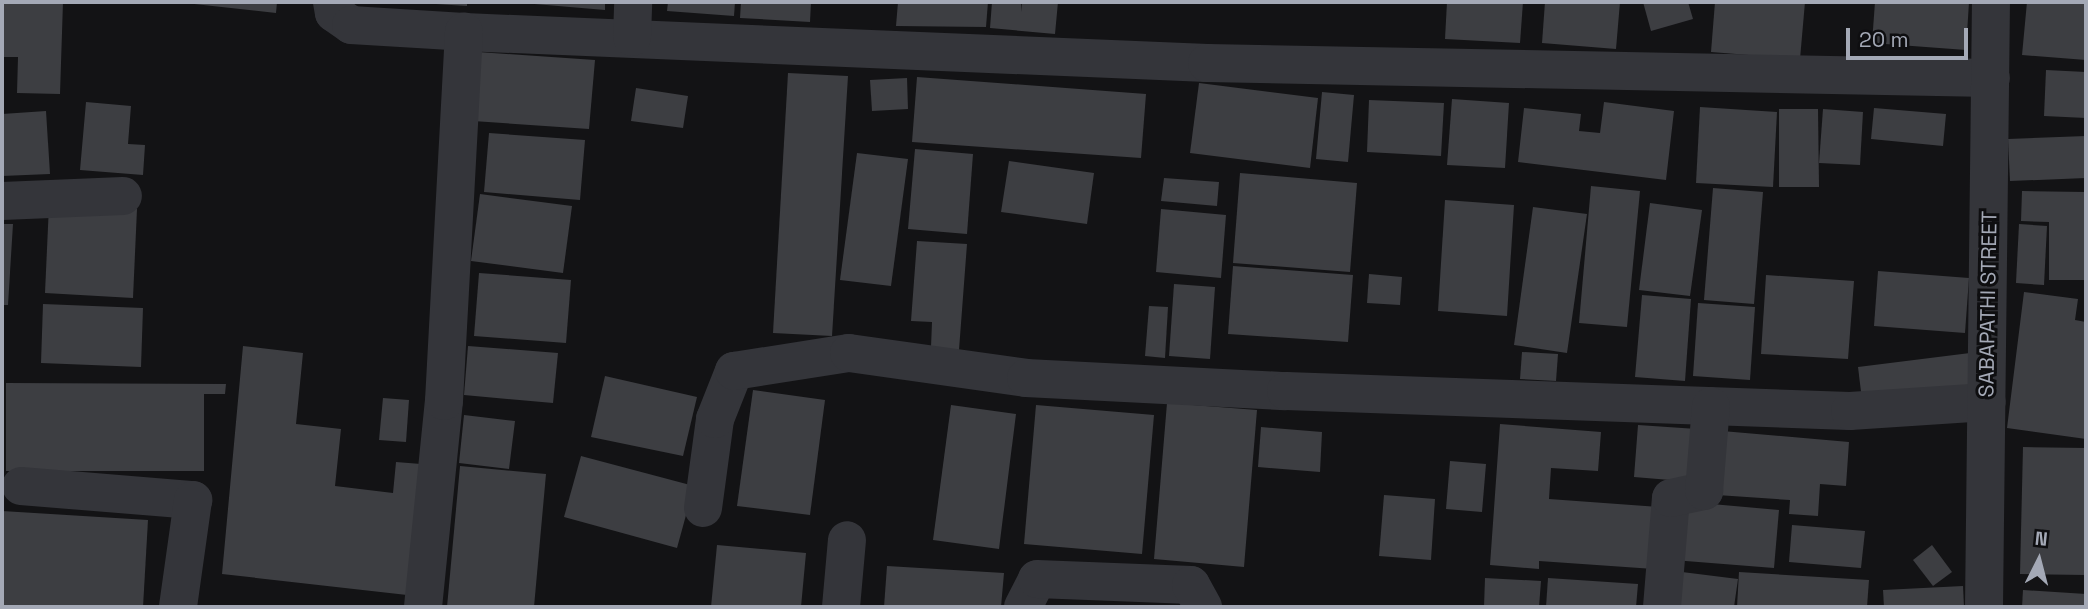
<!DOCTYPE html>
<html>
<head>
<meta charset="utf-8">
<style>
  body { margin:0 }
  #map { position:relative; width:2088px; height:609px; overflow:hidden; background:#131315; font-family:"Space Grotesk",sans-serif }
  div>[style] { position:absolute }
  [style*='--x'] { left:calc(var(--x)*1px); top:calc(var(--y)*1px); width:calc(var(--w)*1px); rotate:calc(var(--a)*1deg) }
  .building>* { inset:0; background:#3d3e42 }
  .minor>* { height:38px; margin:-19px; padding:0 19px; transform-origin:19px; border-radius:19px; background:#34353a }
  span { translate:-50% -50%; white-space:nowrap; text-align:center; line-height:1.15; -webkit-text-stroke:6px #0e0e10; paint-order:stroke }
  .street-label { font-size:21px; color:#a4a9b6 }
  .frame { position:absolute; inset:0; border:4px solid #a4a9b6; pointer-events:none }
  .north { position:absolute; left:2004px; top:525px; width:70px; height:70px; -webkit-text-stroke:5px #0e0e10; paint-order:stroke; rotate:6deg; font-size:19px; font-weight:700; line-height:28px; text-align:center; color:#a4a9b6 }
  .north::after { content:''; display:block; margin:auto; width:24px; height:32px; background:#a4a9b6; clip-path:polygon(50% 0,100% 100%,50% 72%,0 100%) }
  .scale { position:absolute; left:1846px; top:28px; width:122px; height:32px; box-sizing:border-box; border:4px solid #a4a9b6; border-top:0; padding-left:9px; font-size:21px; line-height:24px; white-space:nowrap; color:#a4a9b6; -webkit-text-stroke:5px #0e0e10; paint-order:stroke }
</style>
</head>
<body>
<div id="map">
  <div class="building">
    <div style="clip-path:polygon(2px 2px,63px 2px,60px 94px,17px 93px,18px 57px,2px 57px)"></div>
    <div style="clip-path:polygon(176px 2px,277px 2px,276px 13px)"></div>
    <div style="clip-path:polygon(436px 2px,467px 2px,467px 6px,436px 4px)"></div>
    <div style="clip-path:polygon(511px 2px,605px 2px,605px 10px)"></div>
    <div style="clip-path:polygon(668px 2px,735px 2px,734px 16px,667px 11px)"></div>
    <div style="clip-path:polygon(741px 2px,811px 2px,810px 22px,740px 18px)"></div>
    <div style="clip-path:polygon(898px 2px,988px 2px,986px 27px,896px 26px)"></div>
    <div style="clip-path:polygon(992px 2px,1021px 2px,1021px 12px,1022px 2px,1058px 2px,1055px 34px,990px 28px)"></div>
    <div style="clip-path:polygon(1447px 2px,1523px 2px,1520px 43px,1445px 39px)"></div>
    <div style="clip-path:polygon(1545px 2px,1620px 2px,1616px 49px,1542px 43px)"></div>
    <div style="clip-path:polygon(1643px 2px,1688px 2px,1693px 19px,1651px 31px)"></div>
    <div style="clip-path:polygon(1715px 2px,1805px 2px,1800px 59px,1711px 52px)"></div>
    <div style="clip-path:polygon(1875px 2px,1969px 2px,1966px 50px,1872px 43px)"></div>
    <div style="clip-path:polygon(2027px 2px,2086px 2px,2086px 60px,2022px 55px)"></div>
    <div style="clip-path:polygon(478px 52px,595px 60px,589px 129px,473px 121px)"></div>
    <div style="clip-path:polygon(2046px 70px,2086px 72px,2086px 118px,2044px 116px)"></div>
    <div style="clip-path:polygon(788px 73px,848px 76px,832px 336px,773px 333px)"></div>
    <div style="clip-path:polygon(917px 77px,1146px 94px,1141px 158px,912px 142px)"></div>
    <div style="clip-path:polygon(907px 78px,908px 109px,872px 111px,870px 80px)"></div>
    <div style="clip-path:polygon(1199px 83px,1318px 98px,1310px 168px,1190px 153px)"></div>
    <div style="clip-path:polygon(636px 88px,688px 96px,683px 128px,631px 121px)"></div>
    <div style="clip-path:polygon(1322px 92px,1354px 95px,1348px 162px,1316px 159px)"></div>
    <div style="clip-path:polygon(1452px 99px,1509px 103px,1505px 168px,1447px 165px)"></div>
    <div style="clip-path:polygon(1369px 100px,1444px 103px,1441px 156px,1367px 152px)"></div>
    <div style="clip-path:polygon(86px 102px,131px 106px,128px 144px,145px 145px,143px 175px,80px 170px)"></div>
    <div style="clip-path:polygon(1604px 102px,1674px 111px,1666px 180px,1518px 162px,1524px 108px,1581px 114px,1579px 131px,1600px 133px)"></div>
    <div style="clip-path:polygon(1700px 107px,1777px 112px,1773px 187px,1696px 183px)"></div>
    <div style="clip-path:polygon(1874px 108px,1946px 114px,1943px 146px,1871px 139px)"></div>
    <div style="clip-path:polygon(1779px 109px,1818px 109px,1819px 187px,1779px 187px)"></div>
    <div style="clip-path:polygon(1823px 109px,1863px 112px,1860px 165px,1819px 163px)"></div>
    <div style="clip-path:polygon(46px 111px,50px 174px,2px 176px,2px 114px)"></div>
    <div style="clip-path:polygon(489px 133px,585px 140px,580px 200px,484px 192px)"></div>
    <div style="clip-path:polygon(2086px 136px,2086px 178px,2010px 181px,2008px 139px)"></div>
    <div style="clip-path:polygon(915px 149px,973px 154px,967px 234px,908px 229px)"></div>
    <div style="clip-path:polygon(857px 153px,908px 159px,891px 286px,840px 280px)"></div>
    <div style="clip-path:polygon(1009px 161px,1094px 173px,1087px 224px,1001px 212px)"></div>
    <div style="clip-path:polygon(1240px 173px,1357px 183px,1350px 272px,1233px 263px)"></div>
    <div style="clip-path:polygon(1164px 178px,1219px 182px,1217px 206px,1161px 201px)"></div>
    <div style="clip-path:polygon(1591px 186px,1640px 191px,1627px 327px,1579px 323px)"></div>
    <div style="clip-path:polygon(1713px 188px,1763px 192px,1754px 304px,1704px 300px)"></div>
    <div style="clip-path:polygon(2022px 191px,2086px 192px,2086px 280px,2049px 280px,2049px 222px,2021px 221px)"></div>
    <div style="clip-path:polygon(480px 194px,572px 206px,563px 273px,471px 261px)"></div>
    <div style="clip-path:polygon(1445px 200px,1514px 205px,1507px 316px,1438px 311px)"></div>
    <div style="clip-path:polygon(1650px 203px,1702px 210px,1690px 296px,1639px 290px)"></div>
    <div style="clip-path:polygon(49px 205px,137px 209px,133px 298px,45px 293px)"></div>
    <div style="clip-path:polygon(1533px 207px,1587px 214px,1567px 353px,1514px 345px)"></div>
    <div style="clip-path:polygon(1161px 209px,1226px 215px,1221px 278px,1156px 272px)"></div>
    <div style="clip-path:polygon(2px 224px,13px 224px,8px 305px,2px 305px)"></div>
    <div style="clip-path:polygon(2019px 224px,2047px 226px,2044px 285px,2016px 283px)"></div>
    <div style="clip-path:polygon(917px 241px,967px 244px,959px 350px,931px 347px,932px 322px,911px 321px)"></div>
    <div style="clip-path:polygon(1233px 266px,1353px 275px,1348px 342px,1228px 334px)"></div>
    <div style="clip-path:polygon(1878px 271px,1969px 278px,1965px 333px,1874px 326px)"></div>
    <div style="clip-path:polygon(479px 273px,571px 280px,566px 343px,474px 336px)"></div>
    <div style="clip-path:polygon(1369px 274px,1402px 277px,1400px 305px,1367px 303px)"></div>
    <div style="clip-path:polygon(1766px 275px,1854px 281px,1848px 359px,1761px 354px)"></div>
    <div style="clip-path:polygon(1174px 284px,1215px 287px,1210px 359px,1169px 356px)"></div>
    <div style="clip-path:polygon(2024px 292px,2078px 299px,2075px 320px,2086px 322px,2086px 439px,2007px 428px)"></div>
    <div style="clip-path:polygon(1642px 295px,1691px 299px,1685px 381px,1635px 377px)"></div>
    <div style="clip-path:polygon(1698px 303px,1755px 307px,1750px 380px,1693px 376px)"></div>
    <div style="clip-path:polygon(43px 304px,143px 308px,141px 367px,41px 363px)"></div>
    <div style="clip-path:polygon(1149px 306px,1168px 307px,1165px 358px,1145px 356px)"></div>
    <div style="clip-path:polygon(243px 346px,303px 353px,296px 424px,341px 429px,335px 486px,393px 493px,396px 462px,421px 464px,407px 595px,222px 574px)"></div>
    <div style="clip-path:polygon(468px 346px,558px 353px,553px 403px,464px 395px)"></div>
    <div style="clip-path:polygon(1522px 352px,1558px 354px,1556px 381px,1520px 379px)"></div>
    <div style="clip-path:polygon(1970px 353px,1974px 385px,1862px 400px,1858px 367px)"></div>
    <div style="clip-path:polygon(605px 376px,697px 397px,683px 456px,591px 437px)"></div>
    <div style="clip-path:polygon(6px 383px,226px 384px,225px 394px,204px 394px,204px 471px,6px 471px)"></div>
    <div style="clip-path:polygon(753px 390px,825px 400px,810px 515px,737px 506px)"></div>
    <div style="clip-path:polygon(383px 398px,409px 400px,406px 442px,379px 440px)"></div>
    <div style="clip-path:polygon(1167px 403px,1257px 410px,1244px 567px,1154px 559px)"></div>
    <div style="clip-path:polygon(951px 405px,1016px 414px,999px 549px,933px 540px)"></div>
    <div style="clip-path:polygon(1036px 405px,1154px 415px,1142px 554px,1024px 544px)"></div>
    <div style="clip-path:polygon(464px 415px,515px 421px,509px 469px,459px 463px)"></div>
    <div style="clip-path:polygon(1500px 424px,1601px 432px,1598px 471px,1551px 468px,1549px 499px,1659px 507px,1654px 569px,1539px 561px,1539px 569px,1490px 565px)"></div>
    <div style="clip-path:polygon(1638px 425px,1697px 429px,1694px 482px,1634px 477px)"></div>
    <div style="clip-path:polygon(1261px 427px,1322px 432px,1320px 472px,1258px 467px)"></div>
    <div style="clip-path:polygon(1722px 431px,1849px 442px,1846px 486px,1820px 484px,1818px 516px,1789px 514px,1790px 500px,1717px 495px)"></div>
    <div style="clip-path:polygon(2023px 447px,2086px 448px,2086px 575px,2020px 574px)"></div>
    <div style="clip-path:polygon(581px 456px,694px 486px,677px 548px,564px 517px)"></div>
    <div style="clip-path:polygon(1450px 461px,1486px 464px,1482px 512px,1446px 509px)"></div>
    <div style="clip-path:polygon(460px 466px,546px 474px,534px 607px,447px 607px)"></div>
    <div style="clip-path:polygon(1384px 495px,1435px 499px,1431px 560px,1379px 556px)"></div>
    <div style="clip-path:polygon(1678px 501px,1779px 510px,1774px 568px,1673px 560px)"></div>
    <div style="clip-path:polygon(2px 511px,148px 520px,143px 607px,2px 607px)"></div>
    <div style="clip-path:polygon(1792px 525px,1865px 531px,1861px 568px,1789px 562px)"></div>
    <div style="clip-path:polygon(717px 545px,806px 553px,801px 607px,711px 607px)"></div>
    <div style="clip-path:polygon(1932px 545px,1952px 572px,1933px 586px,1913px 560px)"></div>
    <div style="clip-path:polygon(887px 566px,1004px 573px,1001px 607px,884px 607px)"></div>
    <div style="clip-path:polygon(1682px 572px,1738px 579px,1734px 607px,1678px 607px)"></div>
    <div style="clip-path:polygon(1739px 572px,1869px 580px,1867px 607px,1737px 607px)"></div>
    <div style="clip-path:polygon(1485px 578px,1541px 581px,1539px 607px,1484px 607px)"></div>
    <div style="clip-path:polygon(1548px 578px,1638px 584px,1636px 607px,1546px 607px)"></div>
    <div style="clip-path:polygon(1963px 586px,1964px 607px,1884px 607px,1883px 590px)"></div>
    <div style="clip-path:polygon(2023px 590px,2086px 594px,2086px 607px,2022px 607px)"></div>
  </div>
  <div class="minor">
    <div style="--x:332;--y:2;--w:11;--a:80"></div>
    <div style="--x:334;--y:13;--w:21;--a:35"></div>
    <div style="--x:351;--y:25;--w:113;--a:3.5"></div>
    <div style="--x:464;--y:32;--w:744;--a:2.39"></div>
    <div style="--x:1207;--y:63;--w:784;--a:1.1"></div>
    <div style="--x:632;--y:37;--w:35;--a:-88"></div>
    <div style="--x:2;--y:201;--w:121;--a:-2.4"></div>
    <div style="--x:21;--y:486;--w:173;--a:4.7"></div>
    <div style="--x:193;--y:500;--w:108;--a:98"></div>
    <div style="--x:703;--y:508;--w:90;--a:-82.3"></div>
    <div style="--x:715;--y:419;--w:52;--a:-68.4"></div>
    <div style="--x:734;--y:371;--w:116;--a:-8.9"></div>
    <div style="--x:849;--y:353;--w:179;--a:8"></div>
    <div style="--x:1026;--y:378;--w:260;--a:2.9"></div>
    <div style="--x:1286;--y:391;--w:564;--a:2.03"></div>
    <div style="--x:1850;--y:411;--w:137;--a:-3.8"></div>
    <div style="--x:423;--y:607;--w:207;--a:-84.2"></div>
    <div style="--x:444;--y:401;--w:370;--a:-86.9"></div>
    <div style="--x:841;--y:607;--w:67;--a:-84.9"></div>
    <div style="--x:1023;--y:607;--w:31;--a:-63"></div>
    <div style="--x:1037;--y:579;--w:154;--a:2.2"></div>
    <div style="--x:1191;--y:585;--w:25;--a:61"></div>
    <div style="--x:1662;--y:607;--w:109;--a:-85.3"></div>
    <div style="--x:1671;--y:498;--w:34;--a:-12"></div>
    <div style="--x:1704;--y:491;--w:85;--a:-85.3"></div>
    <div style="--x:1984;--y:607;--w:605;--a:-89.34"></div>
  </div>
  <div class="street-label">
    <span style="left:1988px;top:304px;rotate:-89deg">SABAPATHI STREET</span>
  </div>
  <div class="frame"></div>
  <div class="north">N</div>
  <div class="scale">20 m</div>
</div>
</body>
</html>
